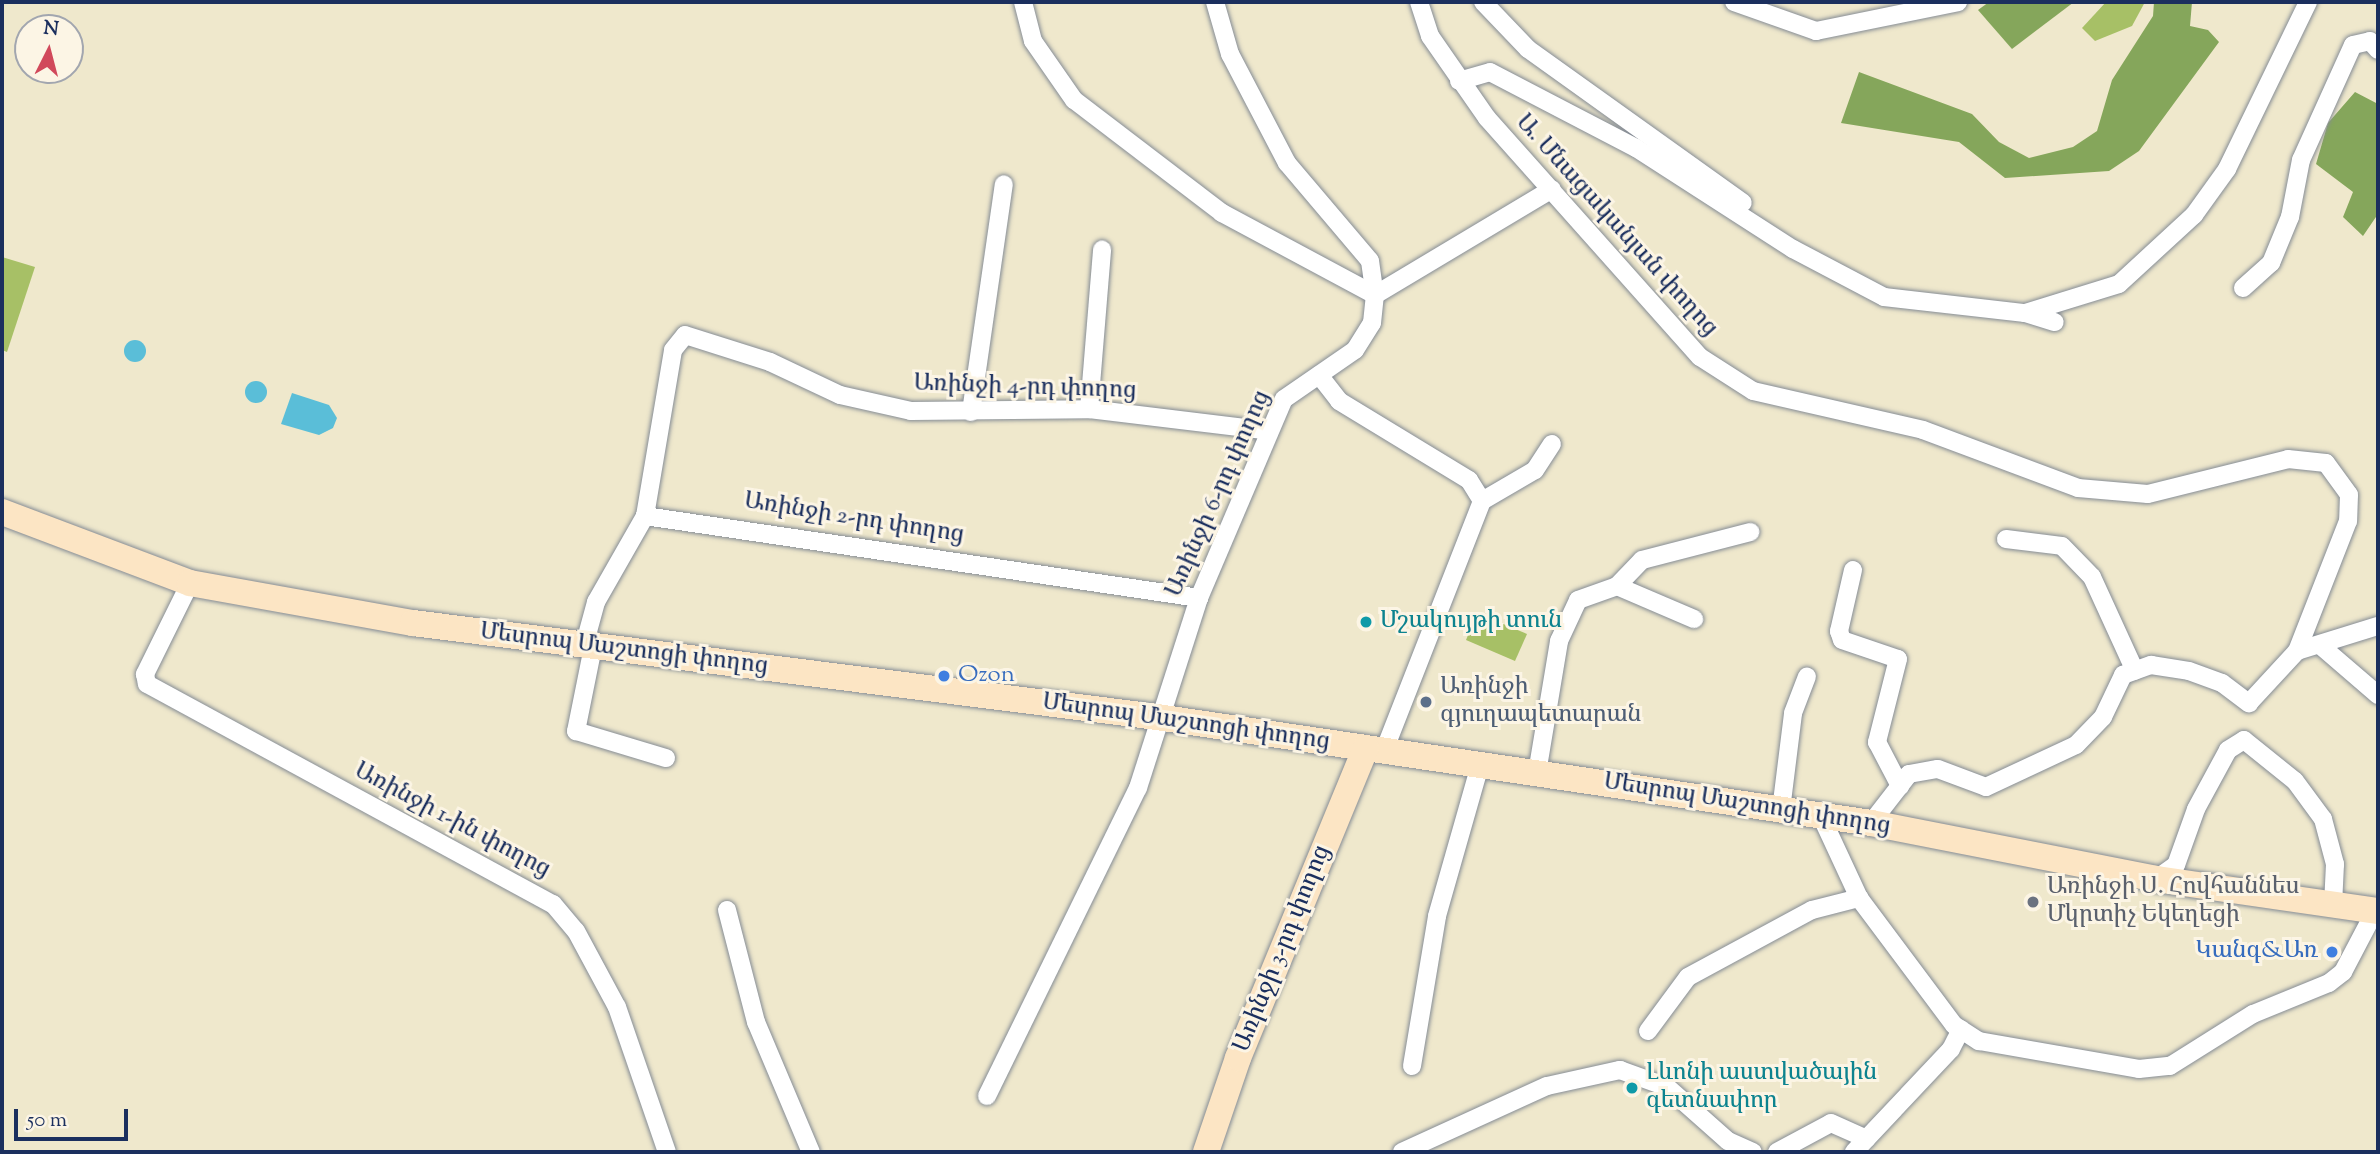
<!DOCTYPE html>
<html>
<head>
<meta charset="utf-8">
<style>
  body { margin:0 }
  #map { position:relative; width:2380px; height:1154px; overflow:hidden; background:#efe8cc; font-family:"Sorts Mill Goudy","Noto Serif Armenian",serif }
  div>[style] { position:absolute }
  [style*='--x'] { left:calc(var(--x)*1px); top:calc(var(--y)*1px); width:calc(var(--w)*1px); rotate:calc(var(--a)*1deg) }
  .green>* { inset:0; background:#a7c066 }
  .forest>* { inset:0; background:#85a65b }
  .water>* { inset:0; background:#5abed8 }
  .round { border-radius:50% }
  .roads { filter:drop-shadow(0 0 2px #858c95) drop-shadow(0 0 2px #858c95) }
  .street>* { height:18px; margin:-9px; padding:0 9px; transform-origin:9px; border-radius:9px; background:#fff }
  .secondary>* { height:26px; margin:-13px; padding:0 13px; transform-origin:13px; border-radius:13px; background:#fce5c4 }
  .dots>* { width:19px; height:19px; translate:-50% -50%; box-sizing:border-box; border:4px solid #fcf5e5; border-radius:50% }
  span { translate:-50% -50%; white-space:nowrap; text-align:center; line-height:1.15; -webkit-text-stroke:6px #fcf5e5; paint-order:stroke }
  .street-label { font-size:24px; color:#1b2f5e }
  .culture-label { font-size:24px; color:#0d838f }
  .left { translate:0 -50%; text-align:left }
  .shop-label { font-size:24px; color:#366cbe }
  .right { translate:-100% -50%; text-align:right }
  .service-label { font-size:24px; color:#4e5e75 }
  .worship-label { font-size:24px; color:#5b616d }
  .frame { position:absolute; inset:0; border:4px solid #1b2f5e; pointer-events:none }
  .north { position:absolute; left:14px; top:14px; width:70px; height:70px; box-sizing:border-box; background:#fcf5e5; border:2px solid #a2a6af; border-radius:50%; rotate:6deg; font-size:19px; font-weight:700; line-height:28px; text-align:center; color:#1b2f5e }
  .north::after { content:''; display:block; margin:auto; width:24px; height:32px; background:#d1495b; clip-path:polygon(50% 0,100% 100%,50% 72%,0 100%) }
  .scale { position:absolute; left:14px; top:1109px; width:114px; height:32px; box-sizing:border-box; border:4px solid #1b2f5e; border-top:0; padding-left:9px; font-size:21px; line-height:24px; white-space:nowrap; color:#1b2f5e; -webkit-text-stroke:5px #fcf5e5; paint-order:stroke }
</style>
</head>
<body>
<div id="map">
  <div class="green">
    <div style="clip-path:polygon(2106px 2px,2145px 2px,2132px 26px,2095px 41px,2082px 28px)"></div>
    <div style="clip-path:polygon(2px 257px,35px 267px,7px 352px,2px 350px)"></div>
    <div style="clip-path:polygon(1477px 613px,1527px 634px,1515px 661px,1466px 640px)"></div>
  </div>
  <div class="forest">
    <div style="clip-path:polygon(1989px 2px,2074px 2px,2012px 49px,1978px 10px)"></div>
    <div style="clip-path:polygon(2154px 2px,2192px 2px,2190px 26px,2208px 30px,2219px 42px,2139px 151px,2109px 171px,2005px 178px,1959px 142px,1841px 123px,1859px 72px,1972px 114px,1999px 142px,2029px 158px,2073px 147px,2097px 131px,2112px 80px,2153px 16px)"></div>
    <div style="clip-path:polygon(2355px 92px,2378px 104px,2378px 214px,2363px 236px,2343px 217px,2353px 192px,2316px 164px,2328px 123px)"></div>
  </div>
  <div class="water">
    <div class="round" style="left:124px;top:340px;width:22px;height:22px"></div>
    <div class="round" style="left:245px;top:381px;width:22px;height:22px"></div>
    <div style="clip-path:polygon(292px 393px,329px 405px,337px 418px,333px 428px,319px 435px,281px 424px)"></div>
  </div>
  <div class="roads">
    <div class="street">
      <div style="--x:1215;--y:2;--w:54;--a:73.9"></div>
      <div style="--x:1230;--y:54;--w:123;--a:62.4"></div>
      <div style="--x:1287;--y:163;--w:128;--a:49.7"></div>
      <div style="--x:1370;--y:261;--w:34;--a:82"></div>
      <div style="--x:1419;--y:2;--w:36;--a:72"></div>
      <div style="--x:1430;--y:36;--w:100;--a:55.2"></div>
      <div style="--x:1487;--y:118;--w:320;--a:48.3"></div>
      <div style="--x:1700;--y:357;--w:63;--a:32.7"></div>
      <div style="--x:1753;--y:391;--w:174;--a:12.9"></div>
      <div style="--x:1923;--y:430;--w:165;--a:20.5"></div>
      <div style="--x:2078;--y:488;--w:70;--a:4.9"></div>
      <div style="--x:2148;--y:494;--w:144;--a:-14"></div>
      <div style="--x:2288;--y:459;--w:38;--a:6"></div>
      <div style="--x:2326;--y:463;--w:39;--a:54"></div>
      <div style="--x:2349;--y:495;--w:26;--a:92"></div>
      <div style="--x:2348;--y:521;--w:140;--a:111.4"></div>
      <div style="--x:1483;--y:2;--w:65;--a:46.2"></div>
      <div style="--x:1528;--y:49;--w:264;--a:35.6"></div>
      <div style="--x:1734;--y:2;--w:87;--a:19.5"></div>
      <div style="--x:1816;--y:31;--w:145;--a:-11.5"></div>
      <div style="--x:1459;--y:81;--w:32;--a:-16"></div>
      <div style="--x:1490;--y:72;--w:165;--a:27.5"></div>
      <div style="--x:1636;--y:148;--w:187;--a:32.8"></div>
      <div style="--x:1793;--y:249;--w:103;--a:27.8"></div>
      <div style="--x:1884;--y:297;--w:142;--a:6.5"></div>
      <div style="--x:2025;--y:313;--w:31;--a:17"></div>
      <div style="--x:2243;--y:288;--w:38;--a:-42"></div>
      <div style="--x:2271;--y:263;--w:50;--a:-67.6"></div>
      <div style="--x:2290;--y:217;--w:58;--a:-79.1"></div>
      <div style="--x:2301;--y:160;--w:126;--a:-65.7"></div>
      <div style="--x:2353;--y:45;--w:17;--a:-13"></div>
      <div style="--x:2370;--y:41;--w:12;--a:48"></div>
      <div style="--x:1375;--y:295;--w:206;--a:-30.9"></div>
      <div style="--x:2025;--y:313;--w:98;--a:-17.1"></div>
      <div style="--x:2119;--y:284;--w:102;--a:-42.6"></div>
      <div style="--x:2194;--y:215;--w:57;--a:-54.3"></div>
      <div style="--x:2227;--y:169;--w:186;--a:-64.1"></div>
      <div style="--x:1319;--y:375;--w:33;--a:52"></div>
      <div style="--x:1339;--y:401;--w:152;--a:31.3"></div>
      <div style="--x:1469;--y:480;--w:25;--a:58"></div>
      <div style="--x:1482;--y:501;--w:269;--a:111.4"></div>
      <div style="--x:1089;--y:409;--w:160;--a:-85.3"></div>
      <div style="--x:971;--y:412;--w:230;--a:-81.8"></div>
      <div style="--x:1482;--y:501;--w:61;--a:-30.3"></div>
      <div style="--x:1535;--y:470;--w:31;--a:-57"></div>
      <div style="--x:645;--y:516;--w:168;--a:-80.4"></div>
      <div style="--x:673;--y:350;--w:19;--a:-51"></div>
      <div style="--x:685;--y:335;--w:89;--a:17.6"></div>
      <div style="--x:770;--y:362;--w:77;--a:25.2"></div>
      <div style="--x:840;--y:395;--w:73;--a:12.7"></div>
      <div style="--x:911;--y:411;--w:178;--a:-0.6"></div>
      <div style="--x:1089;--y:409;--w:182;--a:6.9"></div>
      <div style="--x:2006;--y:539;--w:56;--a:7.1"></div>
      <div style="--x:2062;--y:546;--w:43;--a:45.9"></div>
      <div style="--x:2092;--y:577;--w:103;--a:65.4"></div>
      <div style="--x:1853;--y:570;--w:63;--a:102.9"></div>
      <div style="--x:1839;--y:631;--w:9;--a:72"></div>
      <div style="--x:1842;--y:640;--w:59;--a:18.7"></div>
      <div style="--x:1898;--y:659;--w:86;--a:104.2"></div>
      <div style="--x:1877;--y:742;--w:50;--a:62.4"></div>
      <div style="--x:190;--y:583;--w:102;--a:116.3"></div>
      <div style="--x:145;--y:674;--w:10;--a:79"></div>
      <div style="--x:147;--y:684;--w:462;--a:28.5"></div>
      <div style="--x:553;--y:904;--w:35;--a:50"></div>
      <div style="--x:576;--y:931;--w:86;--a:61.7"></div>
      <div style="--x:617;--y:1007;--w:153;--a:71"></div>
      <div style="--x:1617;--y:586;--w:84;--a:23.2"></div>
      <div style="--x:584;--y:646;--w:46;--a:-74.7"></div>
      <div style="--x:596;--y:602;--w:99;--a:-60.3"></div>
      <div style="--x:645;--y:516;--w:560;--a:8.42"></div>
      <div style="--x:2321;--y:646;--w:75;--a:40.7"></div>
      <div style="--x:593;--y:647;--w:86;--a:101.4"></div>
      <div style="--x:576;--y:731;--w:94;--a:16.7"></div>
      <div style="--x:1537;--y:773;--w:134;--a:-80.5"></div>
      <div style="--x:1559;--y:641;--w:45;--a:-65.1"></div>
      <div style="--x:1578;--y:600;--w:41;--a:-19.7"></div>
      <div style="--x:1617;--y:586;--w:36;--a:-46"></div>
      <div style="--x:1642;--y:560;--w:112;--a:-14.5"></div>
      <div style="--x:1781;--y:810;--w:98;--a:-82.9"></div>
      <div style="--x:1793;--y:713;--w:39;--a:-69"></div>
      <div style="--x:1821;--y:816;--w:90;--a:65.1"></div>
      <div style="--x:1859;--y:898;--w:159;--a:53.2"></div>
      <div style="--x:1954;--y:1025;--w:30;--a:33"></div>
      <div style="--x:1979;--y:1041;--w:162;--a:9.9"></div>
      <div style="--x:2139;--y:1069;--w:31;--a:-6"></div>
      <div style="--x:2170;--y:1066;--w:98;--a:-32.1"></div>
      <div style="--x:2253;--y:1014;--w:82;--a:-22.2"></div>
      <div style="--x:2329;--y:983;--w:18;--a:-38"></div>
      <div style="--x:2343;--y:972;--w:69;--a:-62.3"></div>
      <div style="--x:1871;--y:823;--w:62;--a:-52.2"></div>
      <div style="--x:1909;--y:774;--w:29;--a:-10"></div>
      <div style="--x:1938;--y:769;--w:51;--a:20.6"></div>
      <div style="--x:1986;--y:787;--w:99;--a:-25"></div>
      <div style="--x:2076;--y:745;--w:39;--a:-46"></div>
      <div style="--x:2103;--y:717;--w:47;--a:-64.5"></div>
      <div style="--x:2123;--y:675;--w:30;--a:-20"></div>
      <div style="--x:2151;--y:665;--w:38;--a:9"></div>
      <div style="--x:2189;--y:671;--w:35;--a:20"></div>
      <div style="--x:2222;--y:683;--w:34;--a:37"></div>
      <div style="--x:2249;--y:703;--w:71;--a:-47.3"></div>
      <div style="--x:2297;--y:651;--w:85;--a:-17.2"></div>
      <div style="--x:2156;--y:879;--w:24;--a:-35"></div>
      <div style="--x:2176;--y:865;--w:59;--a:-70.3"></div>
      <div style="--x:2196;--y:809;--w:67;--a:-61.5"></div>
      <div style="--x:2228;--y:750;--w:19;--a:-32"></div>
      <div style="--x:2244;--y:740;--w:65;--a:38.8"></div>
      <div style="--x:2295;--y:781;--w:47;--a:53.6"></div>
      <div style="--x:2323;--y:819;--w:47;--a:75.1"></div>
      <div style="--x:2335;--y:864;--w:41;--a:92.8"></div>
      <div style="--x:727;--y:910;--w:116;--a:75.5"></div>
      <div style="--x:756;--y:1022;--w:141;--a:67.1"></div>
      <div style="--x:1648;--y:1031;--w:67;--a:-53.5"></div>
      <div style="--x:1688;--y:977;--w:141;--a:-28.4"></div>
      <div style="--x:1812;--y:910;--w:49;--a:-14.3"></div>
      <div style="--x:1412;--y:1066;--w:152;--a:-80.5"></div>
      <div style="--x:1437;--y:916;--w:157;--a:-74.1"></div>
      <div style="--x:987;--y:1096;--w:343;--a:-63.9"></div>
      <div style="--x:1138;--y:788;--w:200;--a:-72.2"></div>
      <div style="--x:1199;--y:598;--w:216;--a:-66.9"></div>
      <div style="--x:1284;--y:399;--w:86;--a:-34.6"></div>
      <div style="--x:1355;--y:350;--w:32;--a:-58"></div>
      <div style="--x:1372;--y:323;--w:28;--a:-84"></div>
      <div style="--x:1375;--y:295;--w:174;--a:-151.8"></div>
      <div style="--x:1222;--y:213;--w:186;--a:-142.6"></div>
      <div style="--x:1074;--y:100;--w:72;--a:-124.8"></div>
      <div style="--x:1033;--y:41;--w:40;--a:-104.4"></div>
      <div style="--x:1402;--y:1152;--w:159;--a:-24.5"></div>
      <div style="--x:1547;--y:1086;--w:75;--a:-12.4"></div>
      <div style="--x:1620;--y:1070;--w:50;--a:19.9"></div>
      <div style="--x:1667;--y:1087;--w:81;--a:41.5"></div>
      <div style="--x:1728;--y:1141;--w:27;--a:24"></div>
      <div style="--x:1777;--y:1152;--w:61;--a:-28.2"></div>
      <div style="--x:1831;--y:1123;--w:39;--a:24"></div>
      <div style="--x:1854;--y:1152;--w:141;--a:-46.7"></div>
      <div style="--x:1951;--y:1049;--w:22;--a:-63"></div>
    </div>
    <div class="secondary">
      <div style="--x:2;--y:512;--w:201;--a:20.7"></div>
      <div style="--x:190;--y:583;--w:227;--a:10.2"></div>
      <div style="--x:413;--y:623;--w:750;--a:7.2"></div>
      <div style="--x:1157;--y:717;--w:722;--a:8.44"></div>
      <div style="--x:1871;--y:823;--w:290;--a:11.1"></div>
      <div style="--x:2156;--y:879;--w:224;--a:8.2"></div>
      <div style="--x:1206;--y:1152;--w:99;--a:-71.2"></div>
      <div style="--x:1238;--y:1058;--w:335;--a:-67.6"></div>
    </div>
  </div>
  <div class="dots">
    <div style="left:1366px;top:622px;background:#0f9aa8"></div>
    <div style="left:944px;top:676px;background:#3f7fe0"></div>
    <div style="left:1426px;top:702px;background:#5c6f8a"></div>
    <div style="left:2033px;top:902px;background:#6b7280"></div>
    <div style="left:2332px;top:952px;background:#3f7fe0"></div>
    <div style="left:1632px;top:1088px;background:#0f9aa8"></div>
  </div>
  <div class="street-label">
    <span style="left:1616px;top:226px;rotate:48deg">Ա. Մնացականյան փողոց</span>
    <span style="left:1025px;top:388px;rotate:2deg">Առինջի 4-րդ փողոց</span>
    <span style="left:1219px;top:494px;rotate:-66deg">Առինջի 6-րդ փողոց</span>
    <span style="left:854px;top:519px;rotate:9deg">Առինջի 2-րդ փողոց</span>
    <span style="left:624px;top:650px;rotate:7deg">Մեսրոպ Մաշտոցի փողոց</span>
    <span style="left:1186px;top:723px;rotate:8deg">Մեսրոպ Մաշտոցի փողոց</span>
    <span style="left:1747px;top:805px;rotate:9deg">Մեսրոպ Մաշտոցի փողոց</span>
    <span style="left:452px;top:821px;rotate:28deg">Առինջի 1-ին փողոց</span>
    <span style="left:1283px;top:949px;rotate:-68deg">Առինջի 3-րդ փողոց</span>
  </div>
  <div class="culture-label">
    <span class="left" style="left:1380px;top:622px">Մշակույթի տուն</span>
    <span class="left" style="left:1646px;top:1088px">Լևոնի աստվածային<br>գետնափոր</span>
  </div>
  <div class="shop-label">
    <span class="left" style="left:958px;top:676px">Ozon</span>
    <span class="right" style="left:2318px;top:952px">Կանգ&amp;Առ</span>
  </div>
  <div class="service-label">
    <span class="left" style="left:1440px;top:702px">Առինջի<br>գյուղապետարան</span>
  </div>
  <div class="worship-label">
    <span class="left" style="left:2047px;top:902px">Առինջի Ս. Հովհաննես<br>Մկրտիչ Եկեղեցի</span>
  </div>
  <div class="frame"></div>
  <div class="north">N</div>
  <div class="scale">50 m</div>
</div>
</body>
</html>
